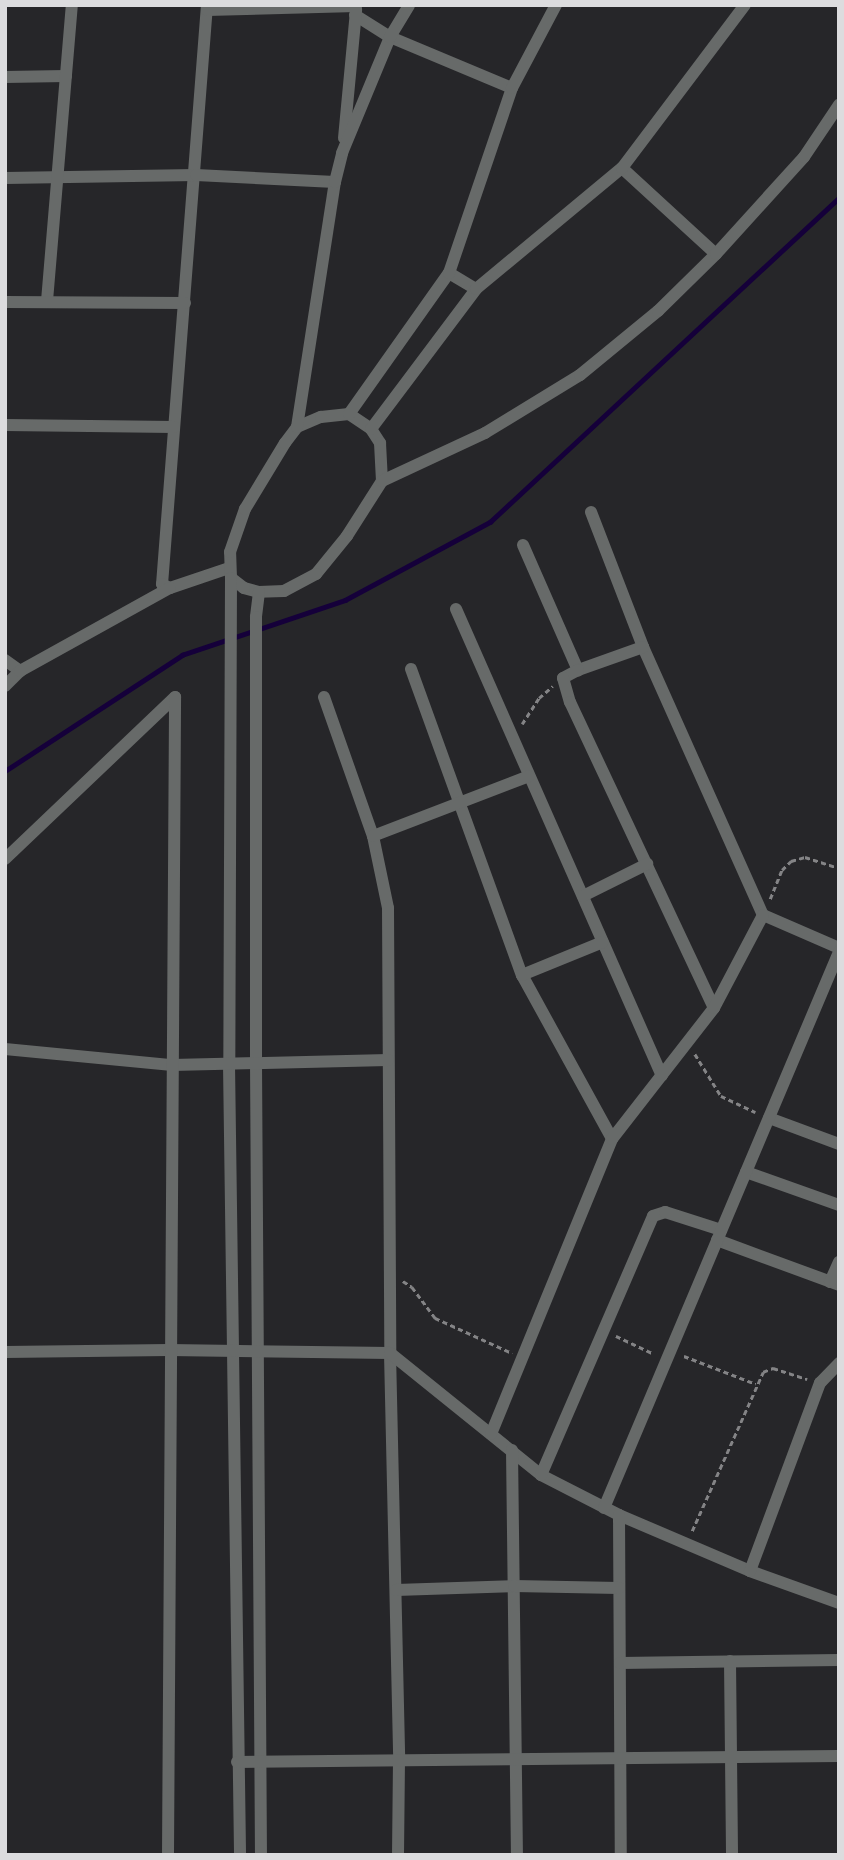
<!DOCTYPE html>
<html>
<head>
<meta charset="utf-8">
<style>
  body { margin:0 }
  #map { position:relative; width:844px; height:1860px; overflow:hidden; background:#262629; font-family:"IBM Plex Serif",serif }
  div>[style] { position:absolute }
  [style*='--x'] { left:calc(var(--x)*1px); top:calc(var(--y)*1px); width:calc(var(--w)*1px); rotate:calc(var(--a)*1deg) }
  .stream>* { height:4.5px; margin:-2.25px; padding:0 2.25px; transform-origin:2.25px; border-radius:2.25px; background:#15003a }
  .path>* { height:2.5px; margin-top:-1.25px; transform-origin:0; background:repeating-linear-gradient(90deg,#848486 0 5px,transparent 0 8.5px) }
  .minor>* { height:12px; margin:-6px; padding:0 6px; transform-origin:6px; border-radius:6px; background:#676a69 }
  span { translate:-50% -50%; white-space:nowrap; text-align:center; line-height:1.15; -webkit-text-stroke:7px #1d1c20; paint-order:stroke }
  .frame { position:absolute; inset:0; border:7px solid #dcdcde; pointer-events:none }
</style>
</head>
<body>
<div id="map">
  <div class="stream">
    <div style="--x:5;--y:771;--w:212;--a:-33.2"></div>
    <div style="--x:182;--y:655;--w:172;--a:-18.6"></div>
    <div style="--x:345;--y:600;--w:165;--a:-28.3"></div>
    <div style="--x:490;--y:522;--w:476;--a:-42.9"></div>
  </div>
  <div class="path">
    <div style="--x:522;--y:724;--w:31;--a:-57"></div>
    <div style="--x:539;--y:698;--w:18;--a:-41"></div>
    <div style="--x:770;--y:899;--w:31;--a:-68"></div>
    <div style="--x:782;--y:870;--w:13;--a:-45"></div>
    <div style="--x:791;--y:861;--w:15;--a:-16"></div>
    <div style="--x:805;--y:857;--w:36;--a:18"></div>
    <div style="--x:695;--y:1054;--w:49;--a:58.2"></div>
    <div style="--x:721;--y:1096;--w:38;--a:25"></div>
    <div style="--x:403;--y:1281;--w:11;--a:34"></div>
    <div style="--x:412;--y:1287;--w:39;--a:53"></div>
    <div style="--x:435;--y:1318;--w:85;--a:24.4"></div>
    <div style="--x:616;--y:1336;--w:42;--a:25.3"></div>
    <div style="--x:684;--y:1356;--w:77;--a:21.3"></div>
    <div style="--x:692;--y:1531;--w:174;--a:-65.9"></div>
    <div style="--x:763;--y:1372;--w:11;--a:-22"></div>
    <div style="--x:773;--y:1368;--w:36;--a:18"></div>
  </div>
  <div class="minor">
    <div style="--x:207;--y:5;--w:581;--a:94.44"></div>
    <div style="--x:162;--y:584;--w:9;--a:27"></div>
    <div style="--x:170;--y:588;--w:62;--a:-18.7"></div>
    <div style="--x:207;--y:10;--w:149;--a:-1.5"></div>
    <div style="--x:355;--y:15;--w:41;--a:32.2"></div>
    <div style="--x:390;--y:37;--w:132;--a:22.7"></div>
    <div style="--x:5;--y:77;--w:61;--a:-0.9"></div>
    <div style="--x:344;--y:138;--w:129;--a:-84.6"></div>
    <div style="--x:622;--y:168;--w:127;--a:42.5"></div>
    <div style="--x:5;--y:178;--w:191;--a:-0.9"></div>
    <div style="--x:196;--y:175;--w:139;--a:2.9"></div>
    <div style="--x:449;--y:273;--w:31;--a:31"></div>
    <div style="--x:47;--y:301;--w:297;--a:-85.2"></div>
    <div style="--x:5;--y:302;--w:180;--a:0.3"></div>
    <div style="--x:349;--y:414;--w:27;--a:34"></div>
    <div style="--x:371;--y:429;--w:17;--a:57"></div>
    <div style="--x:380;--y:443;--w:38;--a:87"></div>
    <div style="--x:382;--y:481;--w:65;--a:122.5"></div>
    <div style="--x:347;--y:536;--w:49;--a:129.2"></div>
    <div style="--x:316;--y:574;--w:36;--a:152"></div>
    <div style="--x:284;--y:591;--w:25;--a:178"></div>
    <div style="--x:259;--y:592;--w:16;--a:-165"></div>
    <div style="--x:244;--y:588;--w:16;--a:-142"></div>
    <div style="--x:231;--y:578;--w:26;--a:-92"></div>
    <div style="--x:230;--y:552;--w:46;--a:-70.8"></div>
    <div style="--x:245;--y:509;--w:77;--a:-58.8"></div>
    <div style="--x:285;--y:443;--w:20;--a:-53"></div>
    <div style="--x:297;--y:427;--w:26;--a:-23"></div>
    <div style="--x:321;--y:417;--w:28;--a:-6"></div>
    <div style="--x:349;--y:414;--w:173;--a:-54.7"></div>
    <div style="--x:449;--y:273;--w:195;--a:-71.2"></div>
    <div style="--x:512;--y:88;--w:94;--a:-62.1"></div>
    <div style="--x:5;--y:425;--w:169;--a:0.7"></div>
    <div style="--x:297;--y:427;--w:248;--a:-81.2"></div>
    <div style="--x:335;--y:182;--w:30;--a:-76"></div>
    <div style="--x:342;--y:153;--w:126;--a:-67.5"></div>
    <div style="--x:390;--y:37;--w:37;--a:-59"></div>
    <div style="--x:371;--y:429;--w:175;--a:-53.1"></div>
    <div style="--x:476;--y:289;--w:190;--a:-39.7"></div>
    <div style="--x:622;--y:168;--w:204;--a:-53"></div>
    <div style="--x:382;--y:481;--w:114;--a:-25"></div>
    <div style="--x:485;--y:433;--w:111;--a:-31.4"></div>
    <div style="--x:580;--y:375;--w:101;--a:-39.4"></div>
    <div style="--x:658;--y:311;--w:81;--a:-44.5"></div>
    <div style="--x:716;--y:254;--w:131;--a:-47.8"></div>
    <div style="--x:804;--y:157;--w:63;--a:-56.1"></div>
    <div style="--x:591;--y:512;--w:145;--a:68.9"></div>
    <div style="--x:643;--y:647;--w:294;--a:65.9"></div>
    <div style="--x:763;--y:915;--w:83;--a:23.5"></div>
    <div style="--x:523;--y:545;--w:137;--a:66.3"></div>
    <div style="--x:231;--y:578;--w:486;--a:90.2"></div>
    <div style="--x:229;--y:1064;--w:791;--a:89.2"></div>
    <div style="--x:259;--y:592;--w:25;--a:97"></div>
    <div style="--x:256;--y:617;--w:446;--a:90"></div>
    <div style="--x:256;--y:1063;--w:792;--a:89.64"></div>
    <div style="--x:456;--y:609;--w:510;--a:66.2"></div>
    <div style="--x:643;--y:647;--w:69;--a:160.5"></div>
    <div style="--x:578;--y:670;--w:17;--a:152"></div>
    <div style="--x:563;--y:678;--w:25;--a:74"></div>
    <div style="--x:570;--y:702;--w:338;--a:64.8"></div>
    <div style="--x:5;--y:660;--w:19;--a:36"></div>
    <div style="--x:411;--y:669;--w:326;--a:70.1"></div>
    <div style="--x:522;--y:975;--w:187;--a:61.2"></div>
    <div style="--x:5;--y:686;--w:21;--a:-45"></div>
    <div style="--x:20;--y:671;--w:171;--a:-29"></div>
    <div style="--x:324;--y:697;--w:147;--a:70.6"></div>
    <div style="--x:373;--y:836;--w:74;--a:78.2"></div>
    <div style="--x:388;--y:908;--w:445;--a:89.7"></div>
    <div style="--x:390;--y:1353;--w:407;--a:88.7"></div>
    <div style="--x:399;--y:1760;--w:95;--a:90.6"></div>
    <div style="--x:373;--y:836;--w:167;--a:-21"></div>
    <div style="--x:5;--y:859;--w:235;--a:-43.6"></div>
    <div style="--x:583;--y:896;--w:72;--a:-26.6"></div>
    <div style="--x:522;--y:975;--w:87;--a:-22.2"></div>
    <div style="--x:5;--y:1049;--w:168;--a:5.5"></div>
    <div style="--x:172;--y:1065;--w:216;--a:-1.3"></div>
    <div style="--x:769;--y:1118;--w:75;--a:20.4"></div>
    <div style="--x:746;--y:1172;--w:99;--a:19.5"></div>
    <div style="--x:717;--y:1240;--w:130;--a:20.2"></div>
    <div style="--x:830;--y:1282;--w:22;--a:-66"></div>
    <div style="--x:5;--y:1352;--w:164;--a:-0.7"></div>
    <div style="--x:169;--y:1350;--w:221;--a:0.8"></div>
    <div style="--x:390;--y:1353;--w:194;--a:38.9"></div>
    <div style="--x:541;--y:1475;--w:88;--a:27.1"></div>
    <div style="--x:619;--y:1515;--w:142;--a:23.1"></div>
    <div style="--x:750;--y:1571;--w:95;--a:19.8"></div>
    <div style="--x:491;--y:1434;--w:319;--a:-67.7"></div>
    <div style="--x:612;--y:1139;--w:166;--a:-52.1"></div>
    <div style="--x:714;--y:1008;--w:105;--a:-62.2"></div>
    <div style="--x:512;--y:1450;--w:405;--a:89.3"></div>
    <div style="--x:541;--y:1475;--w:282;--a:-66.6"></div>
    <div style="--x:653;--y:1216;--w:13;--a:-18"></div>
    <div style="--x:665;--y:1212;--w:59;--a:17.8"></div>
    <div style="--x:604;--y:1508;--w:604;--a:-67.09"></div>
    <div style="--x:619;--y:1515;--w:340;--a:89.7"></div>
    <div style="--x:750;--y:1571;--w:201;--a:-69.6"></div>
    <div style="--x:820;--y:1383;--w:28;--a:-46"></div>
    <div style="--x:396;--y:1590;--w:118;--a:-1.9"></div>
    <div style="--x:514;--y:1586;--w:105;--a:1.1"></div>
    <div style="--x:730;--y:1661;--w:194;--a:89.4"></div>
    <div style="--x:620;--y:1663;--w:219;--a:-0.8"></div>
    <div style="--x:237;--y:1762;--w:602;--a:-0.57"></div>
    <div style="--x:168;--y:1855;--w:1158;--a:-89.65"></div>
  </div>
  <div class="frame"></div>
</div>
</body>
</html>
